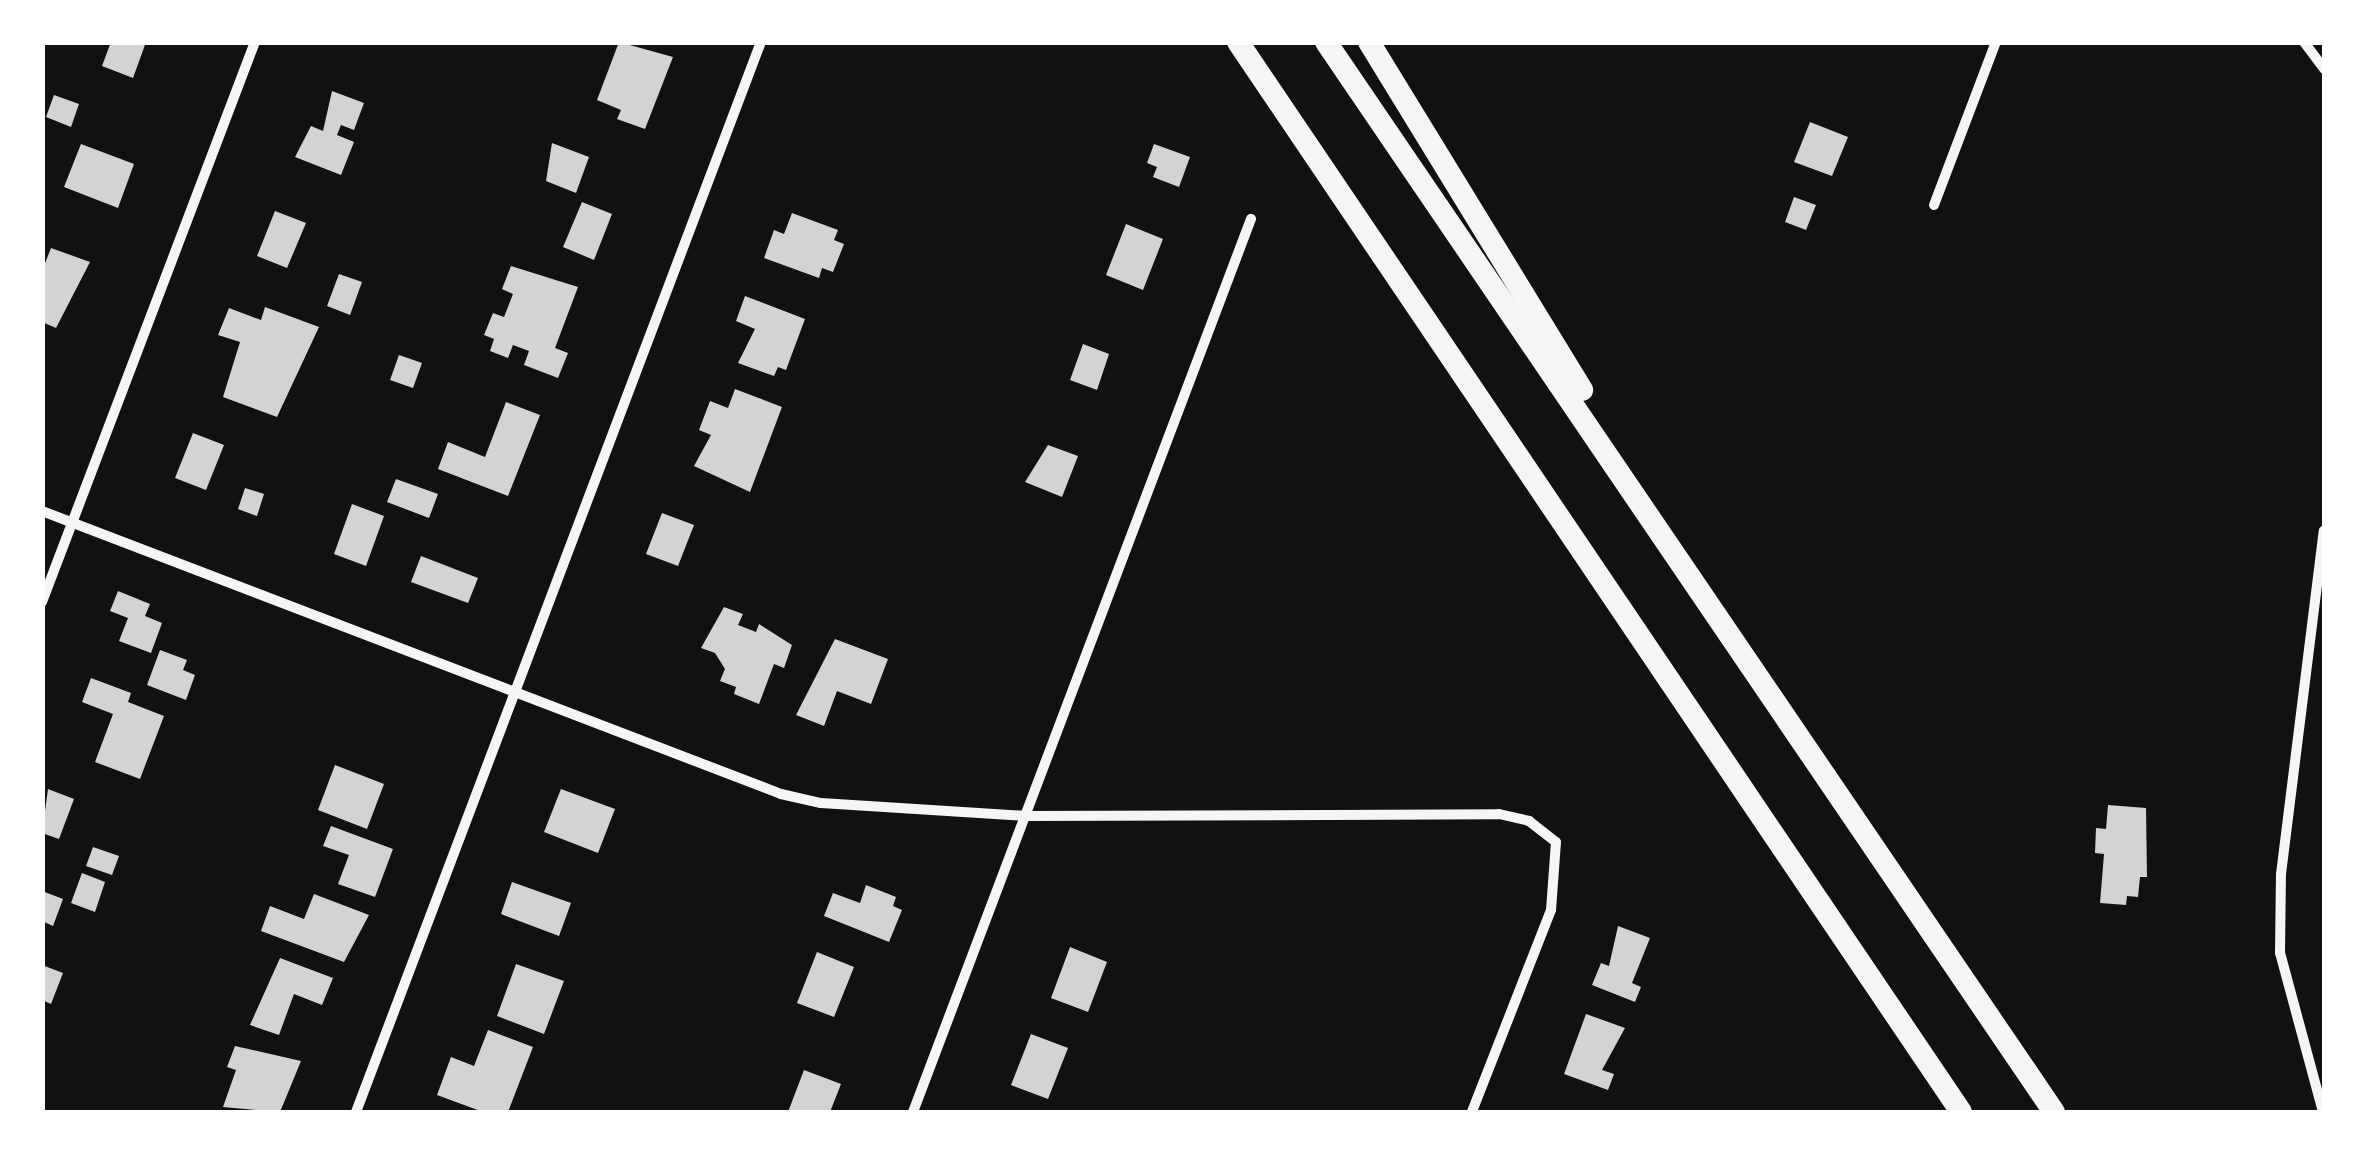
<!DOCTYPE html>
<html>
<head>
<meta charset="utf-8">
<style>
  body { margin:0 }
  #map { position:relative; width:2367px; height:1155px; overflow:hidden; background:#111; font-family:"Work Sans",sans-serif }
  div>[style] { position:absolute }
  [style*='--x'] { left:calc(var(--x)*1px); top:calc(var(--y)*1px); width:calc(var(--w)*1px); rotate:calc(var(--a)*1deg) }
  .building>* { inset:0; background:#d3d3d3 }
  .minor>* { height:10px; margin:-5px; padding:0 5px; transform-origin:5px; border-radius:5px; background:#f5f5f5 }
  .motorway>* { height:22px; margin:-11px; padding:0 11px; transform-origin:11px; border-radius:11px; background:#f5f5f5 }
  span { translate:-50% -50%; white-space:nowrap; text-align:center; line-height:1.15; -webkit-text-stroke:10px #fff; paint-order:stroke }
  .frame { position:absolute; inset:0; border:45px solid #fff; pointer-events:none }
</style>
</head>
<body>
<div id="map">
  <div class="building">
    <div style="clip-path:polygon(111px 42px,146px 42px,133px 78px,102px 66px)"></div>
    <div style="clip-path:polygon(619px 42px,673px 57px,645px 129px,617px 119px,621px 110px,597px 100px)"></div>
    <div style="clip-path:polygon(332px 91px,364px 103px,354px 130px,341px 125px,337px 135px,354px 142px,341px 175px,295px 157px,311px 126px,323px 131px)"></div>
    <div style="clip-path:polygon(54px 95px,79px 104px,71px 127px,46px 117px)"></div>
    <div style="clip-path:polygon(1810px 122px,1848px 137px,1832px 176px,1794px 162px)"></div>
    <div style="clip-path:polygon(552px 143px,589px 157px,576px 193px,546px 181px)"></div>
    <div style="clip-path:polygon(81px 144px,134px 164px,118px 208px,64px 187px)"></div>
    <div style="clip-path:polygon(1154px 144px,1190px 157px,1179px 187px,1153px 177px,1157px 167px,1147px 163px)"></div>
    <div style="clip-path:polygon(1794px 197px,1816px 205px,1806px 230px,1785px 222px)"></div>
    <div style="clip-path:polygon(582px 202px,612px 214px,594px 260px,563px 247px)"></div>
    <div style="clip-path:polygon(275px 211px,306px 223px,287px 268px,257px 256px)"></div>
    <div style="clip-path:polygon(792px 213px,838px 230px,834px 240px,844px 244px,833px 272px,822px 268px,819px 278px,764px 258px,774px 230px,784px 234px)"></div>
    <div style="clip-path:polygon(1126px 224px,1163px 239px,1143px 290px,1106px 275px)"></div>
    <div style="clip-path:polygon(51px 248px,90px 262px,56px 328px,42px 322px,42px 271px)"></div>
    <div style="clip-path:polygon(511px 266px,578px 287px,555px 348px,568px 353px,558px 378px,524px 365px,529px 351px,513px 345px,508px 358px,490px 351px,494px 339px,484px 335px,493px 313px,504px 317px,513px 294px,502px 289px)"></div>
    <div style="clip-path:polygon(339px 274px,362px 282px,350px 315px,327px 306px)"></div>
    <div style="clip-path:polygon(745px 296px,805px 319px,786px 370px,778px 367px,774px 376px,738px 363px,755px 329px,736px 321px)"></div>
    <div style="clip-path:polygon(265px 307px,319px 327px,277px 417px,223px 397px,240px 342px,218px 335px,229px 308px,261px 320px)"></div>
    <div style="clip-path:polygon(1083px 344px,1109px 354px,1097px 390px,1070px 380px)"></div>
    <div style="clip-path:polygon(399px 355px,422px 363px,413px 388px,390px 380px)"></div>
    <div style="clip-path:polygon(735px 389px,782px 407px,750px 492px,694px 466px,711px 435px,699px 430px,710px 401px,728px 408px)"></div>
    <div style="clip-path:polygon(506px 402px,540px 415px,508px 496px,438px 469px,448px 442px,485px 457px)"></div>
    <div style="clip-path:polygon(193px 433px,224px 445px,206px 490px,175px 478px)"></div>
    <div style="clip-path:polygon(1048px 445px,1078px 456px,1062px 497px,1025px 482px)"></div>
    <div style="clip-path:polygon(396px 479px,438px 494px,429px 518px,387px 502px)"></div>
    <div style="clip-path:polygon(245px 488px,264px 494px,257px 516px,238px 509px)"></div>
    <div style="clip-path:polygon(352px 504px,384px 516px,366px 566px,334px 554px)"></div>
    <div style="clip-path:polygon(662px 513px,694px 525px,678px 566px,646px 554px)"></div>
    <div style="clip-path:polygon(421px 556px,478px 578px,468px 603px,411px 582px)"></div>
    <div style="clip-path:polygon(118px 591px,150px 604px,145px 616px,162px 623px,151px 653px,119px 641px,128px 618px,110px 611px)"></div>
    <div style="clip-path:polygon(724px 607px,743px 614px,738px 625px,756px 632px,759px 624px,792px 645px,784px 668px,774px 664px,759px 704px,734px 694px,736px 687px,720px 681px,725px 669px,715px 653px,701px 648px)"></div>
    <div style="clip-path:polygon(835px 639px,888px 659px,871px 704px,837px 691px,824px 726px,796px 715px)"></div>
    <div style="clip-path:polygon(160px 650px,187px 660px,183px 670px,195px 675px,186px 700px,147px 685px)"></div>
    <div style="clip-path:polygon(91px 678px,131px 693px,128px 702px,164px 716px,140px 779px,95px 762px,113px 714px,82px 702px)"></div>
    <div style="clip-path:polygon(335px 765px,384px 784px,367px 829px,318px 810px)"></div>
    <div style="clip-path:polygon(48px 789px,74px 799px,59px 839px,42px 833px)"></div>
    <div style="clip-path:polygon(561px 789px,615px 809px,598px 853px,544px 832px)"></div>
    <div style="clip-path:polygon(2108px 805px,2146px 808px,2147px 877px,2140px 877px,2138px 897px,2127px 896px,2126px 905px,2100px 903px,2104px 854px,2095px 853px,2096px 828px,2106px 829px)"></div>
    <div style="clip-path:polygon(331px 826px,393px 849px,375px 897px,338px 884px,349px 855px,323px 846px)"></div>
    <div style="clip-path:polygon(93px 847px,119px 856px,112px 875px,86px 866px)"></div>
    <div style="clip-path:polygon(82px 873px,105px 882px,95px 912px,71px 903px)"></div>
    <div style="clip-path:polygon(512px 882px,571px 903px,559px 936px,501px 914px)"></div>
    <div style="clip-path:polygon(866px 885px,896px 897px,893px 906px,902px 910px,889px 942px,824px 916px,833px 893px,860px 903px)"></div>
    <div style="clip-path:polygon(42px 891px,63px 899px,53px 926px,42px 921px)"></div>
    <div style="clip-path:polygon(314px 894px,369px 915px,344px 962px,261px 931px,270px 906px,304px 919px)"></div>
    <div style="clip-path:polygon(1618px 926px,1650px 938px,1632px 983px,1641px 987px,1635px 1002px,1592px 985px,1601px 963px,1609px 966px)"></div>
    <div style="clip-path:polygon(1070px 947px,1107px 962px,1088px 1012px,1051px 998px)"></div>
    <div style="clip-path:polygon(817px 952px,854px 967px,834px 1017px,797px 1003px)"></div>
    <div style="clip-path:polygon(280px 958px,333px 978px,322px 1005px,294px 994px,279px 1035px,250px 1025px)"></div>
    <div style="clip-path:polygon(516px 964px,564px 981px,544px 1034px,497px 1016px)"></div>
    <div style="clip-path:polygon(42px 965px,63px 973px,51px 1004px,42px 1000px)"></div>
    <div style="clip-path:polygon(1586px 1014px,1625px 1028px,1602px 1070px,1614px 1074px,1608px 1090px,1564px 1074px)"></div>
    <div style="clip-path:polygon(488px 1030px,533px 1047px,508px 1112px,483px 1112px,437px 1095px,451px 1057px,474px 1066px)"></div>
    <div style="clip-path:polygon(1031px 1034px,1068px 1048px,1048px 1099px,1011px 1085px)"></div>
    <div style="clip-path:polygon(235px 1046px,301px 1061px,280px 1112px,223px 1107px,236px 1070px,227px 1067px)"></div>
    <div style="clip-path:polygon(804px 1070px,841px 1084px,830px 1112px,788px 1112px)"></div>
  </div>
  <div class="minor">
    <div style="--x:2304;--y:42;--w:34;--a:53"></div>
    <div style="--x:1934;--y:205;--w:174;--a:-69.2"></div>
    <div style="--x:42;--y:511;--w:791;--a:20.95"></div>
    <div style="--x:781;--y:794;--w:41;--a:12.7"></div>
    <div style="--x:821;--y:803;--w:205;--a:3.6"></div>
    <div style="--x:1026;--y:816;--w:473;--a:-0.2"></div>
    <div style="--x:1499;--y:814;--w:31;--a:13"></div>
    <div style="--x:1529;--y:821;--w:34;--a:38"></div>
    <div style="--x:1556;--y:842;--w:68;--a:94.2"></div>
    <div style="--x:1551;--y:910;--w:217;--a:111.4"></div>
    <div style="--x:42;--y:602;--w:599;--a:-69.18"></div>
    <div style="--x:356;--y:1112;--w:1144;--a:-69.27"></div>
    <div style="--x:913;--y:1112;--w:955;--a:-69.27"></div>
    <div style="--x:2323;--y:1112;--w:165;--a:-105.1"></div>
    <div style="--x:2280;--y:953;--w:79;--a:-89.3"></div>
    <div style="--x:2281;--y:874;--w:346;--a:-82.9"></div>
  </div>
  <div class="motorway">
    <div style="--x:1238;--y:42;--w:1291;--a:55.95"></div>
    <div style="--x:1326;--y:42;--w:1294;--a:55.77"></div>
    <div style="--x:1369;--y:42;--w:408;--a:58.5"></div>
  </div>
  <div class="frame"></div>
</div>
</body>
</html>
